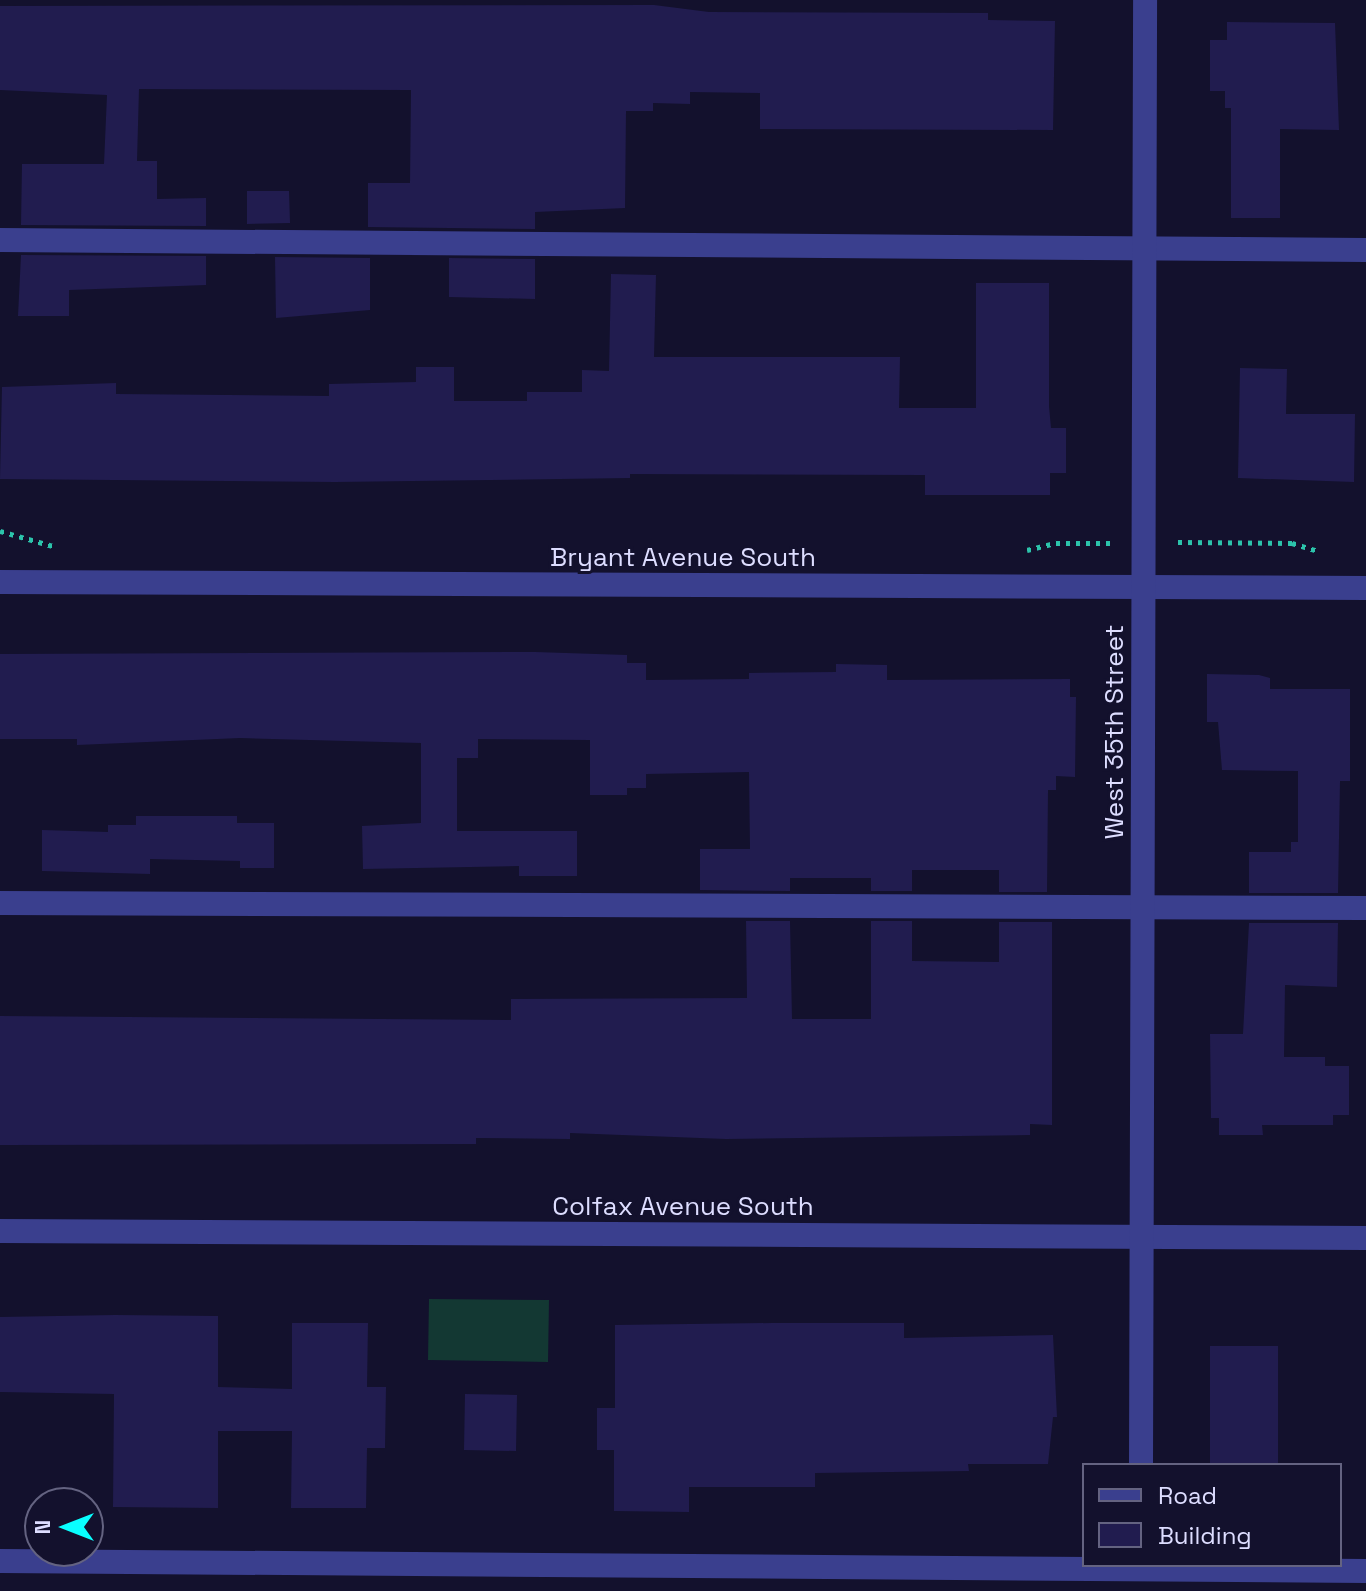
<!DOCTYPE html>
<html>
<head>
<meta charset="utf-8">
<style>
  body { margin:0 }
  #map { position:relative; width:1366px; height:1591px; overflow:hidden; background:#13112d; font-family:"Space Grotesk",sans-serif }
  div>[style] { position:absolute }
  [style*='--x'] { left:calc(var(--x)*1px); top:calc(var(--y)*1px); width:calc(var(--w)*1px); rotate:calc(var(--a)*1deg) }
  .green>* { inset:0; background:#133833 }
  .building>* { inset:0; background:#211c4f }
  .path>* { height:5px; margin-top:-2.5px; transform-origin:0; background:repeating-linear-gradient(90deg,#2cc4ab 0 4px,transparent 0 10px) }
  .minor>* { height:24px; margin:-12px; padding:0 12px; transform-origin:12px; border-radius:12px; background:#3a3f8e }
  span { translate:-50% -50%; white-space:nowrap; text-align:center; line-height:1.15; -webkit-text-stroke:6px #13112d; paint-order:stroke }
  .street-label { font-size:26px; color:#ddf }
  .legend { position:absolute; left:1082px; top:1463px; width:260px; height:104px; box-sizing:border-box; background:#13112d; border:2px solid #646381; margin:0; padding:10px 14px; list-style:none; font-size:24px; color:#ddf }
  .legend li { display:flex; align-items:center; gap:16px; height:40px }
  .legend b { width:40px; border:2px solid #646381 }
  .north { position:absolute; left:24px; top:1487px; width:80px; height:80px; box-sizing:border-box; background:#13112d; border:2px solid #646381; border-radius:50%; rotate:270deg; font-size:22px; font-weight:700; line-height:32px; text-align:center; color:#ddf }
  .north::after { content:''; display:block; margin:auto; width:28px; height:36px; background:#09ffff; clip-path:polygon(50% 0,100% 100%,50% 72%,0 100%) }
</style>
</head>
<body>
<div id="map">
  <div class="green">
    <div style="clip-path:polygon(429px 1299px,549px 1300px,548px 1362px,428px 1360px)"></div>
  </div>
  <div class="building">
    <div style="clip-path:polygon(654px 5px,709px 12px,988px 13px,988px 20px,1055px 21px,1053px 130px,760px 129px,760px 93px,690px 92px,690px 104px,653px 103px,653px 111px,626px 111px,625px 208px,535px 212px,535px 229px,368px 227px,368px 183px,410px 183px,411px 90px,139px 89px,137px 161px,157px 161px,157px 199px,206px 198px,206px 226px,21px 225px,22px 164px,104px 164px,107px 95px,0 90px,0 6px)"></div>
    <div style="clip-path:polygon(1227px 22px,1335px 23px,1339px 130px,1280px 129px,1280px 218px,1231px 218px,1231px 108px,1225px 108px,1225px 91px,1210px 91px,1210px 40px,1227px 40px)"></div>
    <div style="clip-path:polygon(247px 191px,289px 191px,290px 223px,247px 224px)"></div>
    <div style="clip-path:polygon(21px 255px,206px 256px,206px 285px,69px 290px,69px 316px,18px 316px)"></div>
    <div style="clip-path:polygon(275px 257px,370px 258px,370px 310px,276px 318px)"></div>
    <div style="clip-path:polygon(449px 258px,535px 259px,535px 299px,449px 297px)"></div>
    <div style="clip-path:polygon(611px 274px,656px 275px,654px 357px,900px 357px,899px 408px,976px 408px,976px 283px,1049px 283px,1049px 406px,1051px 428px,1066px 428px,1066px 473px,1050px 473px,1050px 495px,925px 495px,925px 475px,630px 474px,630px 478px,335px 482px,0 479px,2px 387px,116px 383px,116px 394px,329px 396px,329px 384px,416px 382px,416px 367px,454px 367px,454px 401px,527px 401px,527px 392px,582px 392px,582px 370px,609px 371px)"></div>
    <div style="clip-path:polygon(1240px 368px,1287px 369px,1286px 414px,1355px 414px,1354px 482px,1238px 478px)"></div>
    <div style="clip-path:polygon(535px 652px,627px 655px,627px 663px,646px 663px,646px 680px,749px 679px,749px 673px,836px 672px,836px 664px,887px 665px,887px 680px,1070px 679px,1070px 697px,1076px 697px,1075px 777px,1056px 776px,1056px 790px,1048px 790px,1047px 892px,999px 892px,999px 870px,912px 870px,912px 891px,871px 891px,871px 878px,790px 878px,790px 891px,700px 890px,700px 849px,750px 849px,749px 772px,646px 774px,646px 788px,627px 788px,627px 795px,590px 795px,590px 740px,478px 739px,478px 758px,457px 758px,457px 831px,577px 831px,577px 876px,519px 876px,519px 866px,363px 869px,362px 826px,421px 823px,421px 743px,240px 738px,77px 745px,77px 739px,0 739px,0 654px)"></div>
    <div style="clip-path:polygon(1207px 674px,1259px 675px,1270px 678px,1270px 689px,1350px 689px,1350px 781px,1340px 781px,1338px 893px,1249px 893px,1249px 852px,1291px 852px,1291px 842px,1298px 842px,1298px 771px,1222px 770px,1218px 722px,1207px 722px)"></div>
    <div style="clip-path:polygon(136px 816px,237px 816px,237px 823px,274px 823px,274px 868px,240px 868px,240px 861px,150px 859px,150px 874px,42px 871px,42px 830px,108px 832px,108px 825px,136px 825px)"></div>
    <div style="clip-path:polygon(746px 921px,790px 921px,792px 1019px,871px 1019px,871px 921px,912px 921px,912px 961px,999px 962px,999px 922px,1052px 922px,1052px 1125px,1030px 1124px,1030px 1135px,726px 1139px,570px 1133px,570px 1139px,476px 1138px,476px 1144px,0 1145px,0 1016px,511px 1020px,511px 999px,747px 998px)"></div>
    <div style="clip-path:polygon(1249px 923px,1338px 923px,1337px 987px,1285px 985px,1284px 1057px,1325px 1057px,1325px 1066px,1349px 1066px,1349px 1115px,1333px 1115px,1333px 1125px,1262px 1125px,1263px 1135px,1219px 1135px,1219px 1118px,1211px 1118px,1210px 1034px,1243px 1034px)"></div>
    <div style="clip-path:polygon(115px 1315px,218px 1316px,218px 1387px,292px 1389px,292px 1323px,368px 1323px,367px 1387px,386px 1387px,385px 1448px,367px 1448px,366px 1508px,291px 1508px,292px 1431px,218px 1431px,218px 1508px,113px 1507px,114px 1394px,0 1392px,0 1317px)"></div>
    <div style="clip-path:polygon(772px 1323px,904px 1323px,904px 1338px,1053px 1335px,1057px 1417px,1053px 1417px,1048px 1464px,968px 1464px,969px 1471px,815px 1473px,815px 1487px,689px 1487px,689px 1512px,614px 1511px,614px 1450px,597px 1450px,597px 1408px,615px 1408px,615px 1325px)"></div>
    <div style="clip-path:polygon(1210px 1346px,1278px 1346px,1278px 1465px,1210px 1465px)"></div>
    <div style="clip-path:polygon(465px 1394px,517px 1395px,516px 1451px,464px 1450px)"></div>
  </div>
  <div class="path">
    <div style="--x:0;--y:531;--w:55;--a:15.8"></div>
    <div style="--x:1178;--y:542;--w:114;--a:0.5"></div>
    <div style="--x:1292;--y:543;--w:27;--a:17"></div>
    <div style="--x:1027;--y:550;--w:30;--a:-14"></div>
    <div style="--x:1056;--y:543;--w:56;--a:0"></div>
  </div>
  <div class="minor">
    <div style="--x:0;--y:240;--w:1366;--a:0.42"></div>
    <div style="--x:0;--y:582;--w:1366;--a:0.25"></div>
    <div style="--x:0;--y:903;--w:1366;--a:0.21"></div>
    <div style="--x:0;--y:1231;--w:1366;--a:0.29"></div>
    <div style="--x:1141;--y:1465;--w:1465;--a:-89.84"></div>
    <div style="--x:0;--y:1561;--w:1366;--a:0.42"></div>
  </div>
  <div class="street-label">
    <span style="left:683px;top:558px">Bryant Avenue South</span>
    <span style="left:1115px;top:732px;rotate:-90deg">West 35th Street</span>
    <span style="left:683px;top:1207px">Colfax Avenue South</span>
  </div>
  <ul class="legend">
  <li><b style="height:10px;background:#3a3f8e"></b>Road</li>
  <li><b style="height:22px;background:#211c4f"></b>Building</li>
  </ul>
  <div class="north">N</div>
</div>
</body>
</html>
